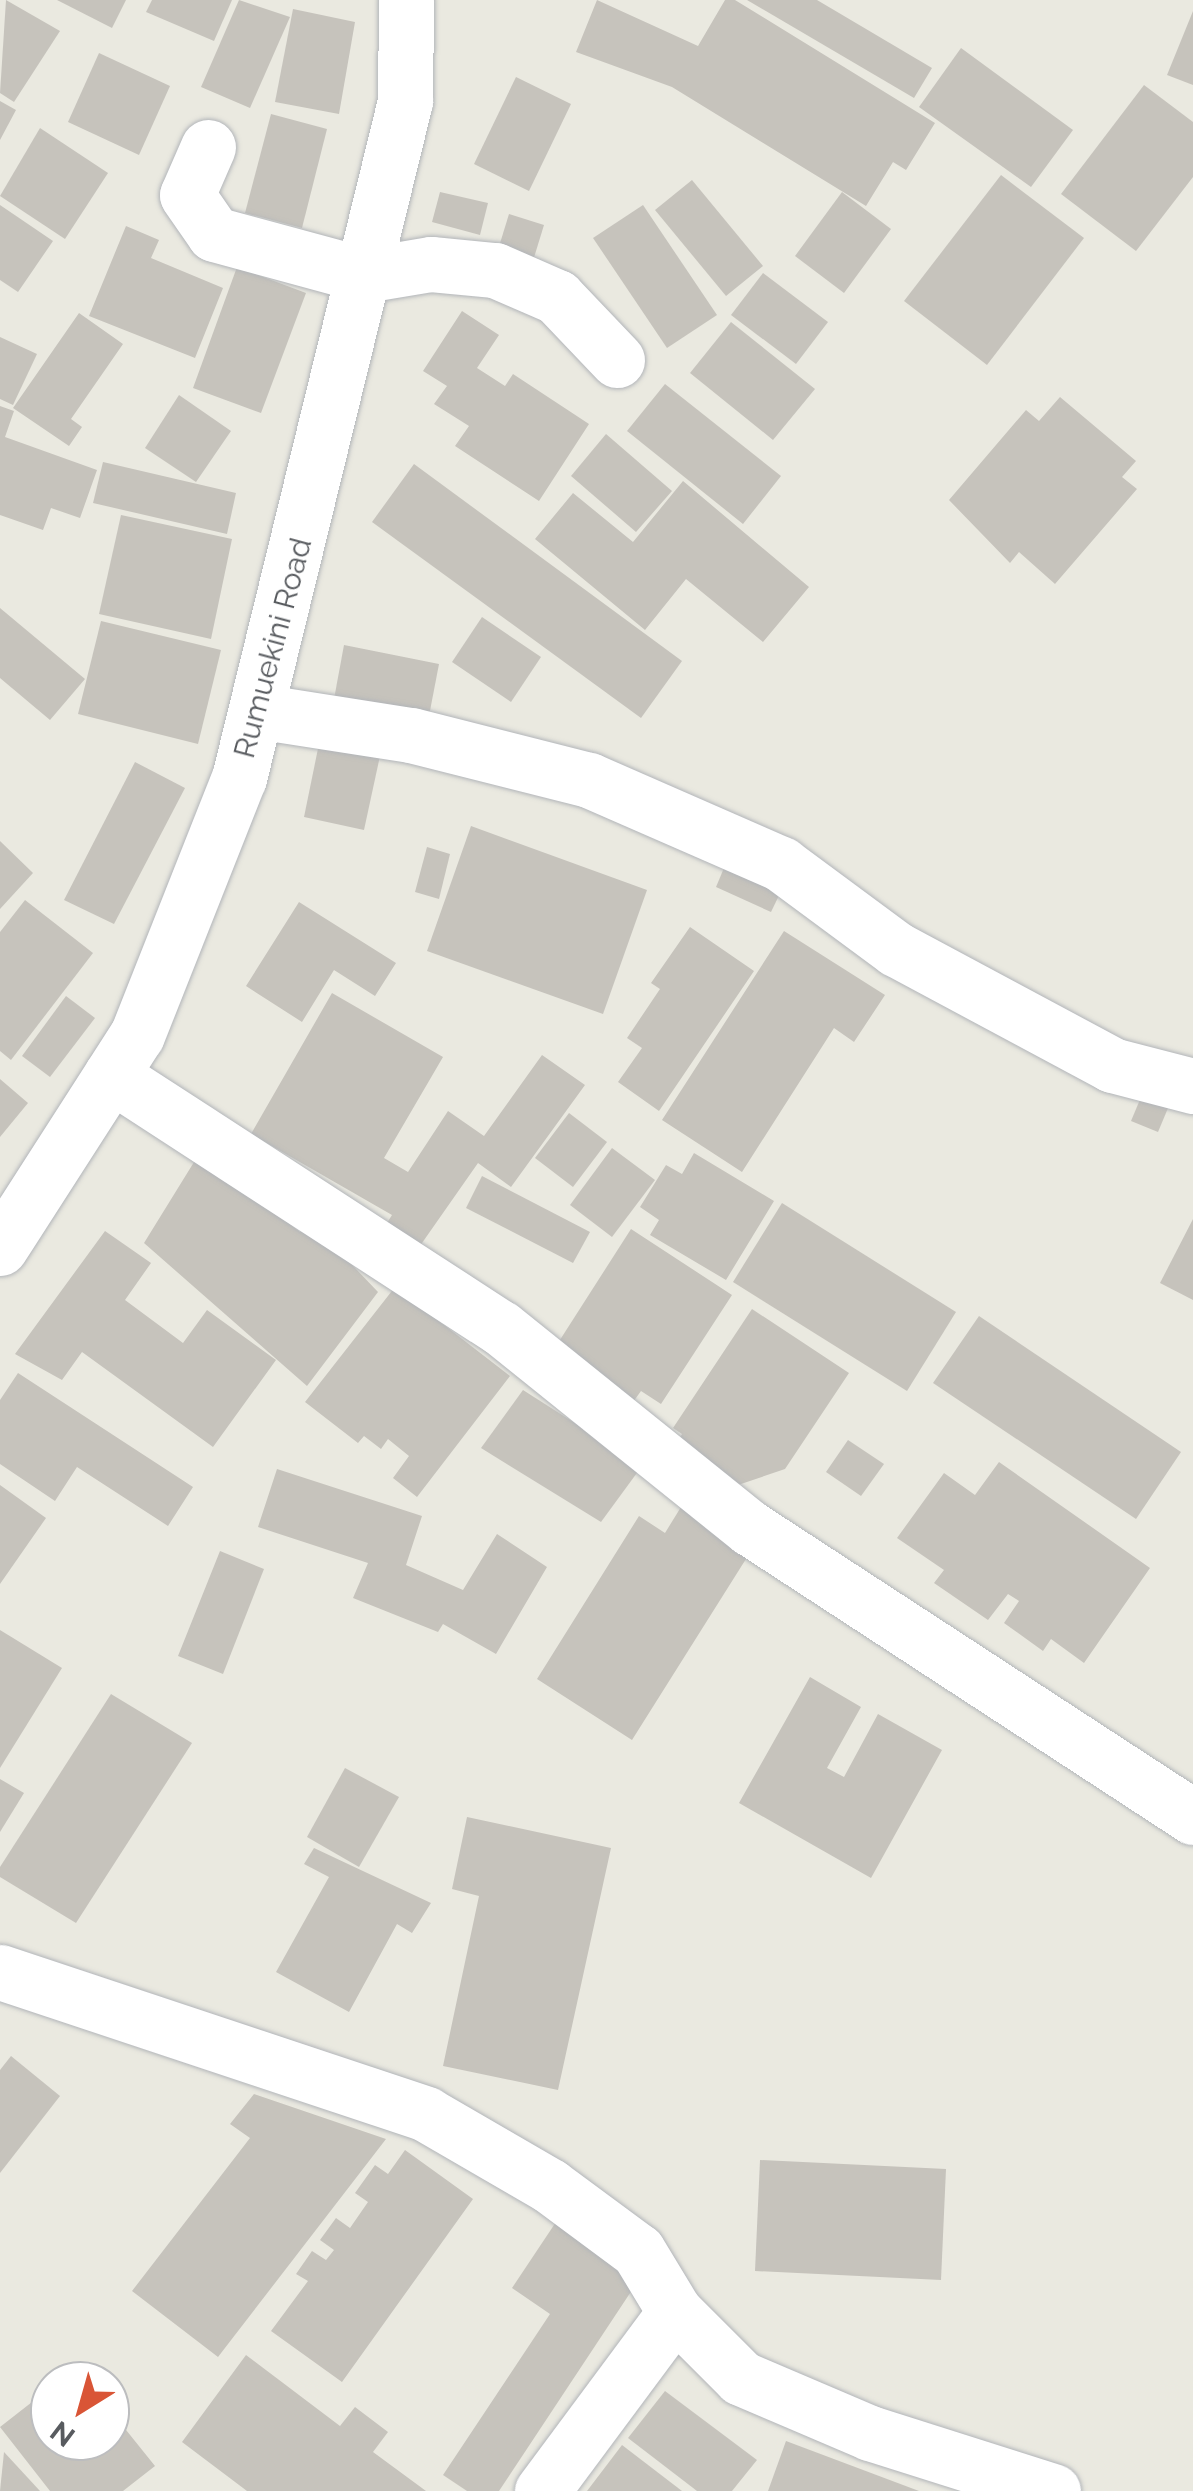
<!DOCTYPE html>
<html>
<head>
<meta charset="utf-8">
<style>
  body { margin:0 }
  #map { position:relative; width:1193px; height:2491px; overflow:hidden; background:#eae9e0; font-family:Raleway,sans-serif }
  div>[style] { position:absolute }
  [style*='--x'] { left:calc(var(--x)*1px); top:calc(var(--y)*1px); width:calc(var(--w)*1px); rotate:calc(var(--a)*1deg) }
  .building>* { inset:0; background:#c6c3bc }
  .roads { filter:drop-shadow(0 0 2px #b2b5b9) drop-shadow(0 0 2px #b2b5b9) }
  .minor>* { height:55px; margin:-27.5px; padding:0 27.5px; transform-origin:27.5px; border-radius:27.5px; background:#fff }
  .tertiary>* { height:55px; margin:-27.5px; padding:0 27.5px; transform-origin:27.5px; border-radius:27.5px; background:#fff }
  span { translate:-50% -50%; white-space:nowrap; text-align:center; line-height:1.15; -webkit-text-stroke:10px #fff; paint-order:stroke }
  .street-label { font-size:30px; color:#585b5f }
  .north { position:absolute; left:30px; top:2361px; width:100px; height:100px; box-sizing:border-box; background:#fff; border:2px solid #bcbdbf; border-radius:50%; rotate:217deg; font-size:28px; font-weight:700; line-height:40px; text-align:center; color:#585b5f }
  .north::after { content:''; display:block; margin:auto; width:35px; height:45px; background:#d95536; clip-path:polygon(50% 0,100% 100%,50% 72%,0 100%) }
</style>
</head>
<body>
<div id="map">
  <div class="building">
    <div style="clip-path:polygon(6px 0,60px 31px,14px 102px,0 93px)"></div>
    <div style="clip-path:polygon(57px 0,126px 0,112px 28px)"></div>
    <div style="clip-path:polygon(152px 0,232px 0,214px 41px,146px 12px)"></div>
    <div style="clip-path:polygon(239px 0,290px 17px,250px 108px,201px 87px)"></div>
    <div style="clip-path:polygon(597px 0,698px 46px,725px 0,735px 0,935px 123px,906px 170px,893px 162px,866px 206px,672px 87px,576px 52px)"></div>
    <div style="clip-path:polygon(747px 0,817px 0,932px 68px,914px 98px)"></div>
    <div style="clip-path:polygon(293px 9px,355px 22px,339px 114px,275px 102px)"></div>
    <div style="clip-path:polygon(1193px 11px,1193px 85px,1167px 75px)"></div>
    <div style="clip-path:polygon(961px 48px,1073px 130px,1031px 187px,919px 107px)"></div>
    <div style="clip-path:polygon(99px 53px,170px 86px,139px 155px,68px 122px)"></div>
    <div style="clip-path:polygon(516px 77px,571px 104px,529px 191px,474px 164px)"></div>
    <div style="clip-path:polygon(1144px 85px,1193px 122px,1193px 177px,1136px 251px,1061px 194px)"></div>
    <div style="clip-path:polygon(0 101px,16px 110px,0 140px)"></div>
    <div style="clip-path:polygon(271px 114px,327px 129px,302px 228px,245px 213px)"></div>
    <div style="clip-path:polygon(40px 128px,108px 173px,65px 239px,0 196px)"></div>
    <div style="clip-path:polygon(1001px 175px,1084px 238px,987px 365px,904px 301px)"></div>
    <div style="clip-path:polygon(692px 180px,763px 266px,726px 296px,655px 210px)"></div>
    <div style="clip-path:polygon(440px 192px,488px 203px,480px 235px,432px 222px)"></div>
    <div style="clip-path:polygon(842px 192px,891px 229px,844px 293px,795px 256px)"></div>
    <div style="clip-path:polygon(0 205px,53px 241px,18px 292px,0 280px)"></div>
    <div style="clip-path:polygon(643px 205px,717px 315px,667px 348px,593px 238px)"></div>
    <div style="clip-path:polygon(509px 214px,544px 225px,532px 264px,497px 253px)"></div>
    <div style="clip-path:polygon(126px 226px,159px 240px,151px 258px,223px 288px,195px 358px,89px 316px)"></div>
    <div style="clip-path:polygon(237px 267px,306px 293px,261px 413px,193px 388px)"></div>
    <div style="clip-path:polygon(763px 273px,828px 322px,796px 364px,731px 315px)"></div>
    <div style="clip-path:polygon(462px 311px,499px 335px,477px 368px,505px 386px,513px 374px,589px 424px,539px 501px,455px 446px,469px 426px,434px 404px,447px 386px,423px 371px)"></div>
    <div style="clip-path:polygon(79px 313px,123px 344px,71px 419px,82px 427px,69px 446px,13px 408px)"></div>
    <div style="clip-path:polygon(731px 322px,815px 389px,773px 440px,690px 373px)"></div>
    <div style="clip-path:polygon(0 337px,37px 354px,13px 405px,0 399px)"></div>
    <div style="clip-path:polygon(665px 384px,781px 476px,743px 524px,627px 431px)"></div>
    <div style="clip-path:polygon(179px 395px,231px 431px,196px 482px,145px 448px)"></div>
    <div style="clip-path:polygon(1060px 397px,1136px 461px,1122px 477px,1137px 489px,1055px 584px,1019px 552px,1010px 563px,949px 500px,1026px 410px,1039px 421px)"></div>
    <div style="clip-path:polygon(0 406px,14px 411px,5px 437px,97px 470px,80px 518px,51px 508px,43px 530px,0 515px)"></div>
    <div style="clip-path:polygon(606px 434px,672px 491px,636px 532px,571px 476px)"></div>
    <div style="clip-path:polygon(103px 462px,236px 493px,227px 534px,93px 503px)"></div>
    <div style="clip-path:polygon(414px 464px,682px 661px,641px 718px,372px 522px)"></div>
    <div style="clip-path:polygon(683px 481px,809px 587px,763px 642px,686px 579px,645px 630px,535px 539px,573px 493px,633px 542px)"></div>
    <div style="clip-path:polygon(121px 515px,232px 539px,211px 639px,99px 614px)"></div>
    <div style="clip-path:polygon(0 608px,85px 679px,50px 720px,0 678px)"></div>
    <div style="clip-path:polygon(482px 617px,541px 657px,511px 702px,452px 662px)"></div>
    <div style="clip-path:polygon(101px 621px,221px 650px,198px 744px,78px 714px)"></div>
    <div style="clip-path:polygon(344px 645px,439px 664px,429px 716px,334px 699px)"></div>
    <div style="clip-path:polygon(322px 729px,383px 742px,364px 830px,304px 817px)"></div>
    <div style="clip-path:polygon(135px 762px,185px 788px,114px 924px,64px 900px)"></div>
    <div style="clip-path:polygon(471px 826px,647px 890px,603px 1014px,427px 951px)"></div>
    <div style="clip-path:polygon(0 841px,33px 873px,0 909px)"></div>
    <div style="clip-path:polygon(427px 847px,450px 854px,439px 899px,415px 892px)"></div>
    <div style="clip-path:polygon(729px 856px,786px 881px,771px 912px,716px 887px)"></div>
    <div style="clip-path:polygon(25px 900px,93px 953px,11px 1060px,0 1051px,0 932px)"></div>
    <div style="clip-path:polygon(299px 902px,396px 963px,375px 996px,334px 970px,302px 1022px,246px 986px)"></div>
    <div style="clip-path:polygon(690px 927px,754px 971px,659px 1111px,618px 1082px,642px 1048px,627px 1038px,660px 989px,651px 983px)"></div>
    <div style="clip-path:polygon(784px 931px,885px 995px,854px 1042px,834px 1028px,742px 1172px,662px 1120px)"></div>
    <div style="clip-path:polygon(332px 993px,443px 1057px,384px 1158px,408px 1172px,448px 1111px,484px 1136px,542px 1055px,585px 1085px,511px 1187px,478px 1163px,415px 1253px,382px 1231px,392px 1215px,251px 1134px)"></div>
    <div style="clip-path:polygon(66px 996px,95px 1018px,50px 1077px,22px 1056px)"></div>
    <div style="clip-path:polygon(0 1079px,28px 1103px,0 1137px)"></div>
    <div style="clip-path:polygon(1144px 1090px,1171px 1101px,1158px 1132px,1131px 1121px)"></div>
    <div style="clip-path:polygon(569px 1113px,607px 1142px,573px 1187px,535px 1158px)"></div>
    <div style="clip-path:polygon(612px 1148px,655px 1180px,612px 1237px,570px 1205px)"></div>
    <div style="clip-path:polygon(694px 1153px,774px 1201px,726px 1280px,650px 1235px,659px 1220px,640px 1207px,666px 1165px,682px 1174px)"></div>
    <div style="clip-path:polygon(199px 1154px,300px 1232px,312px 1223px,378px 1292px,307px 1386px,144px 1243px)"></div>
    <div style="clip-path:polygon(482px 1176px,590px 1232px,573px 1263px,466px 1208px)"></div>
    <div style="clip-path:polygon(782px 1203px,956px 1312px,907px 1391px,733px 1282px)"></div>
    <div style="clip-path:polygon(1193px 1219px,1193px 1300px,1160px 1283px)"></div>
    <div style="clip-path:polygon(631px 1229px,732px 1295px,661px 1404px,641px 1391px,628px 1409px,549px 1357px)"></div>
    <div style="clip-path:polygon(105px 1231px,151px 1263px,125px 1300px,183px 1343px,207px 1310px,276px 1360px,213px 1447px,82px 1352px,62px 1380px,15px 1354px)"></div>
    <div style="clip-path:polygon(395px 1287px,510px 1376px,417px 1497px,393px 1478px,409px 1456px,388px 1439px,381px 1449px,364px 1436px,358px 1443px,305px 1402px)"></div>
    <div style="clip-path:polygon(752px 1309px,849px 1373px,785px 1469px,738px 1485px,676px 1444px,682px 1434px,673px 1428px)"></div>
    <div style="clip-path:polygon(979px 1316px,1181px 1452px,1136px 1519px,933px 1383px)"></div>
    <div style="clip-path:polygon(18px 1373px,193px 1487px,168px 1526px,77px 1467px,55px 1501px,0 1464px,0 1400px)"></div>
    <div style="clip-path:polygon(523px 1390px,642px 1466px,601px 1522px,481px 1448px)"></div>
    <div style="clip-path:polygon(848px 1440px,884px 1464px,861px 1496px,826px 1472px)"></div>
    <div style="clip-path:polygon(999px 1462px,1150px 1568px,1084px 1663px,1051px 1639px,1043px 1651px,1004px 1623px,1019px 1601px,1008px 1594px,988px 1620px,934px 1583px,944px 1570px,897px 1538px,944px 1473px,975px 1495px)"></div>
    <div style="clip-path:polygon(277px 1469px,422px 1516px,406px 1565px,463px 1590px,497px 1534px,547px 1567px,496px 1654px,443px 1624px,438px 1632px,353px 1598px,368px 1563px,258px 1527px)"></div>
    <div style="clip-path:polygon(0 1485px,46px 1518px,0 1584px)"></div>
    <div style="clip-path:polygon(681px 1507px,751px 1551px,632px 1740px,537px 1679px,639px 1516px,665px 1533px)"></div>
    <div style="clip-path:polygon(220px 1551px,264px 1569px,223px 1674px,178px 1656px)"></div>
    <div style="clip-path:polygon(0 1630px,62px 1668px,0 1768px)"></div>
    <div style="clip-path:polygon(810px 1677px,861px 1707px,827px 1768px,844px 1777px,878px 1714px,942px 1750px,871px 1878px,739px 1803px)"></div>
    <div style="clip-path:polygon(111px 1694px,192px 1743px,76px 1923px,0 1877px,0 1867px)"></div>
    <div style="clip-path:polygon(345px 1768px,399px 1797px,359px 1867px,307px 1837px)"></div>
    <div style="clip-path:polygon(0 1779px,24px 1793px,0 1832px)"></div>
    <div style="clip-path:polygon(467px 1817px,611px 1848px,558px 2090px,443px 2066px,479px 1896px,452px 1889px)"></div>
    <div style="clip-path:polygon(314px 1848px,431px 1903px,412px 1933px,397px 1924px,349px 2012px,276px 1972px,329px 1877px,304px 1864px)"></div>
    <div style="clip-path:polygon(11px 2056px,60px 2096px,0 2173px,0 2070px)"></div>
    <div style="clip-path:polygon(254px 2094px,386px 2139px,218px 2357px,132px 2291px,250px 2138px,230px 2124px)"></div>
    <div style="clip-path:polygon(405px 2150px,473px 2199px,342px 2382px,271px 2331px,308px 2281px,296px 2274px,312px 2251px,326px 2260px,334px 2250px,320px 2240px,336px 2218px,350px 2228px,368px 2202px,355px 2193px,375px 2165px,388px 2174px)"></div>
    <div style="clip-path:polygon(760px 2160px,946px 2169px,941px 2280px,755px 2271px)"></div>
    <div style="clip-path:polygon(558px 2219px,642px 2275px,499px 2491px,467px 2491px,443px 2475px,550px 2314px,512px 2288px)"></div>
    <div style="clip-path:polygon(246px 2355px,340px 2426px,355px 2407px,388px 2432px,373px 2452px,426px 2491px,247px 2491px,182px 2442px)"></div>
    <div style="clip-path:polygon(76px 2367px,87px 2381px,58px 2381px)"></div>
    <div style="clip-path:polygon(50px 2388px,50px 2441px,110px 2441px,110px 2410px,155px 2466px,123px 2491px,50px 2491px,0 2427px)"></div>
    <div style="clip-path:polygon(665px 2391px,757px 2460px,732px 2491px,697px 2491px,628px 2438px)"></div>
    <div style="clip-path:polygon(786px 2441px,919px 2491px,768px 2491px)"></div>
    <div style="clip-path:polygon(622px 2445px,682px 2491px,587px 2491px)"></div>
    <div style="clip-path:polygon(4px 2452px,40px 2491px,0 2491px)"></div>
  </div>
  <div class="roads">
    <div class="minor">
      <div style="--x:208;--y:147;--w:52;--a:113.6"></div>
      <div style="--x:187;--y:195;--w:47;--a:55.3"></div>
      <div style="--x:214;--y:234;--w:156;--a:15.2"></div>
      <div style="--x:365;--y:275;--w:67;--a:-9.5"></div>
      <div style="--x:431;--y:264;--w:64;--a:5.4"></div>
      <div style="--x:495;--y:270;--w:68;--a:23.5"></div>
      <div style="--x:557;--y:297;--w:87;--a:46.4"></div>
      <div style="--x:257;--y:711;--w:156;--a:8.9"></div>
      <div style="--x:411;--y:735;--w:184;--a:14.2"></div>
      <div style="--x:589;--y:780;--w:210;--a:23.6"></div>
      <div style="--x:781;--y:864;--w:143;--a:36.5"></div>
      <div style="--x:896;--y:949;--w:245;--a:28.2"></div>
      <div style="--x:1112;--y:1065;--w:84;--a:14.5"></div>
      <div style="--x:111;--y:1075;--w:465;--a:33"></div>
      <div style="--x:501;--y:1328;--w:319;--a:38.8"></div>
      <div style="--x:750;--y:1528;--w:529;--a:33.12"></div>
      <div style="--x:0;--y:1972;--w:449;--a:18.4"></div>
      <div style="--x:426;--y:2114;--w:143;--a:30.1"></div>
      <div style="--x:550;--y:2186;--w:109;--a:36.5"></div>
      <div style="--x:638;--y:2251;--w:71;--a:58.8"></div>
      <div style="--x:675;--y:2312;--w:93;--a:45"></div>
      <div style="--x:741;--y:2378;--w:140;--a:23.1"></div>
      <div style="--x:870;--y:2433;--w:192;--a:17.6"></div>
      <div style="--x:542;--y:2491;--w:223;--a:-53.4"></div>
    </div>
    <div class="tertiary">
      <div style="--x:0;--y:1248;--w:253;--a:-57.3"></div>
      <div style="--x:137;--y:1035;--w:277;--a:-68.4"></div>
      <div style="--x:239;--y:778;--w:697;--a:-76.22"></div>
      <div style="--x:405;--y:101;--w:101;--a:-89.4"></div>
    </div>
  </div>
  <div class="street-label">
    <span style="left:273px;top:648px;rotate:-75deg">Rumuekini Road</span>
  </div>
  <div class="north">N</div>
</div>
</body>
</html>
